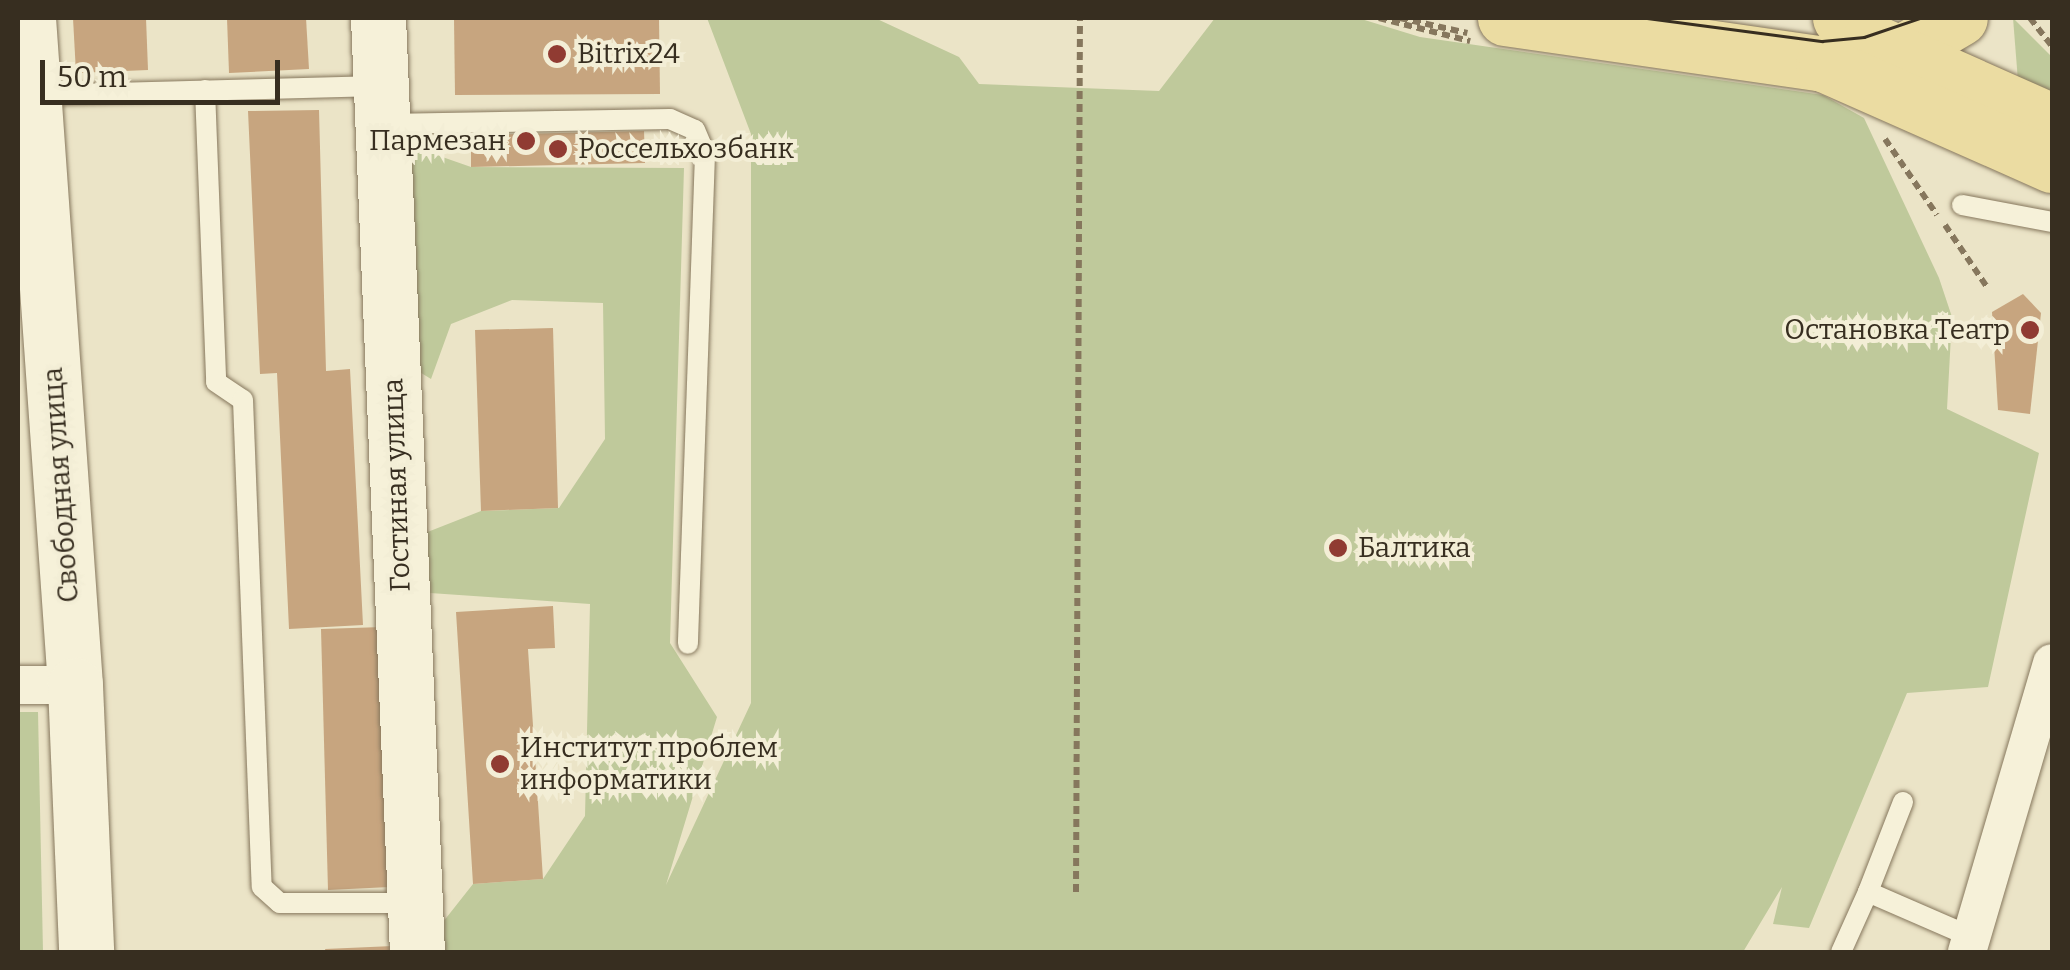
<!DOCTYPE html>
<html>
<head>
<meta charset="utf-8">
<style>
  body { margin:0 }
  #map { position:relative; width:2070px; height:970px; overflow:hidden; background:#ebe4c7; font-family:Bitter,serif }
  div>[style] { position:absolute }
  [style*='--x'] { left:calc(var(--x)*1px); top:calc(var(--y)*1px); width:calc(var(--w)*1px); rotate:calc(var(--a)*1deg) }
  .green>* { inset:0; background:#bfc99b }
  .building>* { inset:0; background:#c7a57f }
  .path>* { height:6px; margin-top:-3px; transform-origin:0; background:repeating-linear-gradient(90deg,#86775d 0 8px,transparent 0 13px) }
  .roads { filter:drop-shadow(0 0 2px #86775d) drop-shadow(0 0 2px #86775d) }
  .lane>* { height:20px; margin:-10px; padding:0 10px; transform-origin:10px; border-radius:10px; background:#f6f1d9 }
  .street>* { height:38px; margin:-19px; padding:0 19px; transform-origin:19px; border-radius:19px; background:#f6f1d9 }
  .secondary>* { height:55px; margin:-27.5px; padding:0 27.5px; transform-origin:27.5px; border-radius:27.5px; background:#f6f1d9 }
  .primary>* { height:55px; margin:-27.5px; padding:0 27.5px; transform-origin:27.5px; border-radius:27.5px; background:#ebdca2 }
  .tram>* { height:2.5px; margin:-1.25px; padding:0 1.25px; transform-origin:1.25px; border-radius:1.25px; background:#372e20 }
  .dots>* { width:28px; height:28px; translate:-50% -50%; box-sizing:border-box; border:5px solid #f3eed6; border-radius:50% }
  span { translate:-50% -50%; white-space:nowrap; text-align:center; line-height:1.15; -webkit-text-stroke:8px #f3eed6; paint-order:stroke }
  .poi-label { font-size:28px; color:#372e20 }
  .left { translate:0 -50%; text-align:left }
  .right { translate:-100% -50%; text-align:right }
  .street-label { font-size:28px; color:#372e20 }
  .frame { position:absolute; inset:0; border:20px solid #372e20; pointer-events:none }
  .scale { position:absolute; left:40px; top:60px; width:240px; height:45px; box-sizing:border-box; border:5px solid #372e20; border-top:0; padding-left:12px; font-size:30px; line-height:35px; white-space:nowrap; color:#372e20; -webkit-text-stroke:8px #f3eed6; paint-order:stroke }
</style>
</head>
<body>
<div id="map">
  <div class="green">
    <div style="clip-path:polygon(707px 18px,875px 18px,959px 57px,979px 84px,1159px 91px,1215px 18px,1358px 18px,1420px 37px,1823px 95px,1864px 118px,1939px 278px,1952px 317px,1947px 409px,2039px 453px,1988px 687px,1907px 693px,1809px 928px,1773px 924px,1782px 887px,1743px 952px,444px 952px,443px 922px,473px 884px,543px 879px,585px 816px,590px 604px,430px 593px,425px 533px,481px 511px,559px 508px,605px 439px,603px 303px,512px 300px,451px 324px,431px 379px,405px 363px,408px 145px,471px 167px,684px 168px,670px 643px,717px 717px,666px 885px,751px 703px,751px 134px)"></div>
    <div style="clip-path:polygon(2013px 18px,2052px 57px,2052px 97px,2018px 81px)"></div>
    <div style="clip-path:polygon(18px 712px,38px 712px,43px 952px,18px 952px)"></div>
  </div>
  <div class="building">
    <div style="clip-path:polygon(73px 18px,146px 18px,148px 70px,76px 73px)"></div>
    <div style="clip-path:polygon(227px 18px,306px 18px,309px 69px,229px 73px)"></div>
    <div style="clip-path:polygon(454px 18px,659px 18px,660px 94px,455px 95px)"></div>
    <div style="clip-path:polygon(319px 110px,326px 371px,350px 369px,363px 625px,289px 629px,277px 373px,260px 374px,248px 111px)"></div>
    <div style="clip-path:polygon(644px 131px,645px 163px,471px 167px,471px 135px)"></div>
    <div style="clip-path:polygon(2023px 294px,2041px 313px,2030px 414px,1998px 410px,1992px 312px)"></div>
    <div style="clip-path:polygon(553px 328px,558px 508px,481px 511px,475px 330px)"></div>
    <div style="clip-path:polygon(553px 606px,555px 648px,528px 649px,543px 879px,473px 884px,456px 612px)"></div>
    <div style="clip-path:polygon(383px 627px,390px 887px,328px 890px,321px 629px)"></div>
    <div style="clip-path:polygon(393px 946px,393px 952px,326px 952px,325px 949px)"></div>
  </div>
  <div class="path">
    <div style="--x:1379;--y:18;--w:94;--a:14.2"></div>
    <div style="--x:1400;--y:18;--w:69;--a:12.6"></div>
    <div style="--x:2030;--y:18;--w:36;--a:52"></div>
    <div style="--x:1885;--y:139;--w:92;--a:55.6"></div>
    <div style="--x:1945;--y:225;--w:75;--a:55.9"></div>
    <div style="--x:1076;--y:892;--w:874;--a:-89.74"></div>
  </div>
  <div class="roads">
    <div class="lane">
      <div style="--x:205;--y:90;--w:292;--a:87.8"></div>
      <div style="--x:216;--y:382;--w:32;--a:34"></div>
      <div style="--x:243;--y:400;--w:487;--a:87.8"></div>
      <div style="--x:262;--y:887;--w:24;--a:42"></div>
      <div style="--x:280;--y:903;--w:132;--a:0"></div>
      <div style="--x:38;--y:95;--w:341;--a:-1.5"></div>
      <div style="--x:386;--y:124;--w:284;--a:-1"></div>
      <div style="--x:670;--y:119;--w:27;--a:24"></div>
      <div style="--x:695;--y:130;--w:26;--a:67"></div>
      <div style="--x:705;--y:154;--w:490;--a:92"></div>
      <div style="--x:1962;--y:205;--w:92;--a:10.7"></div>
      <div style="--x:1903;--y:802;--w:97;--a:111.3"></div>
      <div style="--x:1868;--y:892;--w:116;--a:23.5"></div>
      <div style="--x:1841;--y:952;--w:66;--a:-65.8"></div>
    </div>
    <div class="street">
      <div style="--x:18;--y:685;--w:57;--a:0"></div>
      <div style="--x:1967;--y:952;--w:301;--a:-73.6"></div>
    </div>
    <div class="secondary">
      <div style="--x:28;--y:18;--w:669;--a:85.97"></div>
      <div style="--x:75;--y:685;--w:267;--a:87.6"></div>
      <div style="--x:378;--y:18;--w:935;--a:87.61"></div>
    </div>
    <div class="primary">
      <div style="--x:1505;--y:18;--w:321;--a:8.2"></div>
      <div style="--x:1823;--y:64;--w:80;--a:-8.6"></div>
      <div style="--x:1902;--y:52;--w:67;--a:-30.4"></div>
      <div style="--x:1840;--y:18;--w:36;--a:37"></div>
      <div style="--x:1869;--y:40;--w:200;--a:23.9"></div>
      <div style="--x:1826;--y:65;--w:247;--a:23.9"></div>
    </div>
  </div>
  <div class="tram">
    <div style="--x:1647;--y:18;--w:177;--a:7.5"></div>
    <div style="--x:1822;--y:41;--w:42;--a:-5.4"></div>
    <div style="--x:1864;--y:37;--w:59;--a:-18.7"></div>
  </div>
  <div class="dots">
    <div style="left:557px;top:54px;background:#903b32"></div>
    <div style="left:526px;top:141px;background:#903b32"></div>
    <div style="left:558px;top:149px;background:#903b32"></div>
    <div style="left:2030px;top:330px;background:#903b32"></div>
    <div style="left:1338px;top:548px;background:#903b32"></div>
    <div style="left:500px;top:764px;background:#903b32"></div>
  </div>
  <div class="poi-label">
    <span class="left" style="left:577px;top:54px">Bitrix24</span>
    <span class="right" style="left:506px;top:141px">Пармезан</span>
    <span class="left" style="left:578px;top:149px">Россельхозбанк</span>
    <span class="right" style="left:2010px;top:330px">Остановка Театр</span>
    <span class="left" style="left:1358px;top:548px">Балтика</span>
    <span class="left" style="left:520px;top:764px">Институт проблем<br>информатики</span>
  </div>
  <div class="street-label">
    <span style="left:61px;top:485px;rotate:-94deg">Свободная улица</span>
    <span style="left:397px;top:485px;rotate:-92deg">Гостиная улица</span>
  </div>
  <div class="frame"></div>
  <div class="scale">50 m</div>
</div>
</body>
</html>
